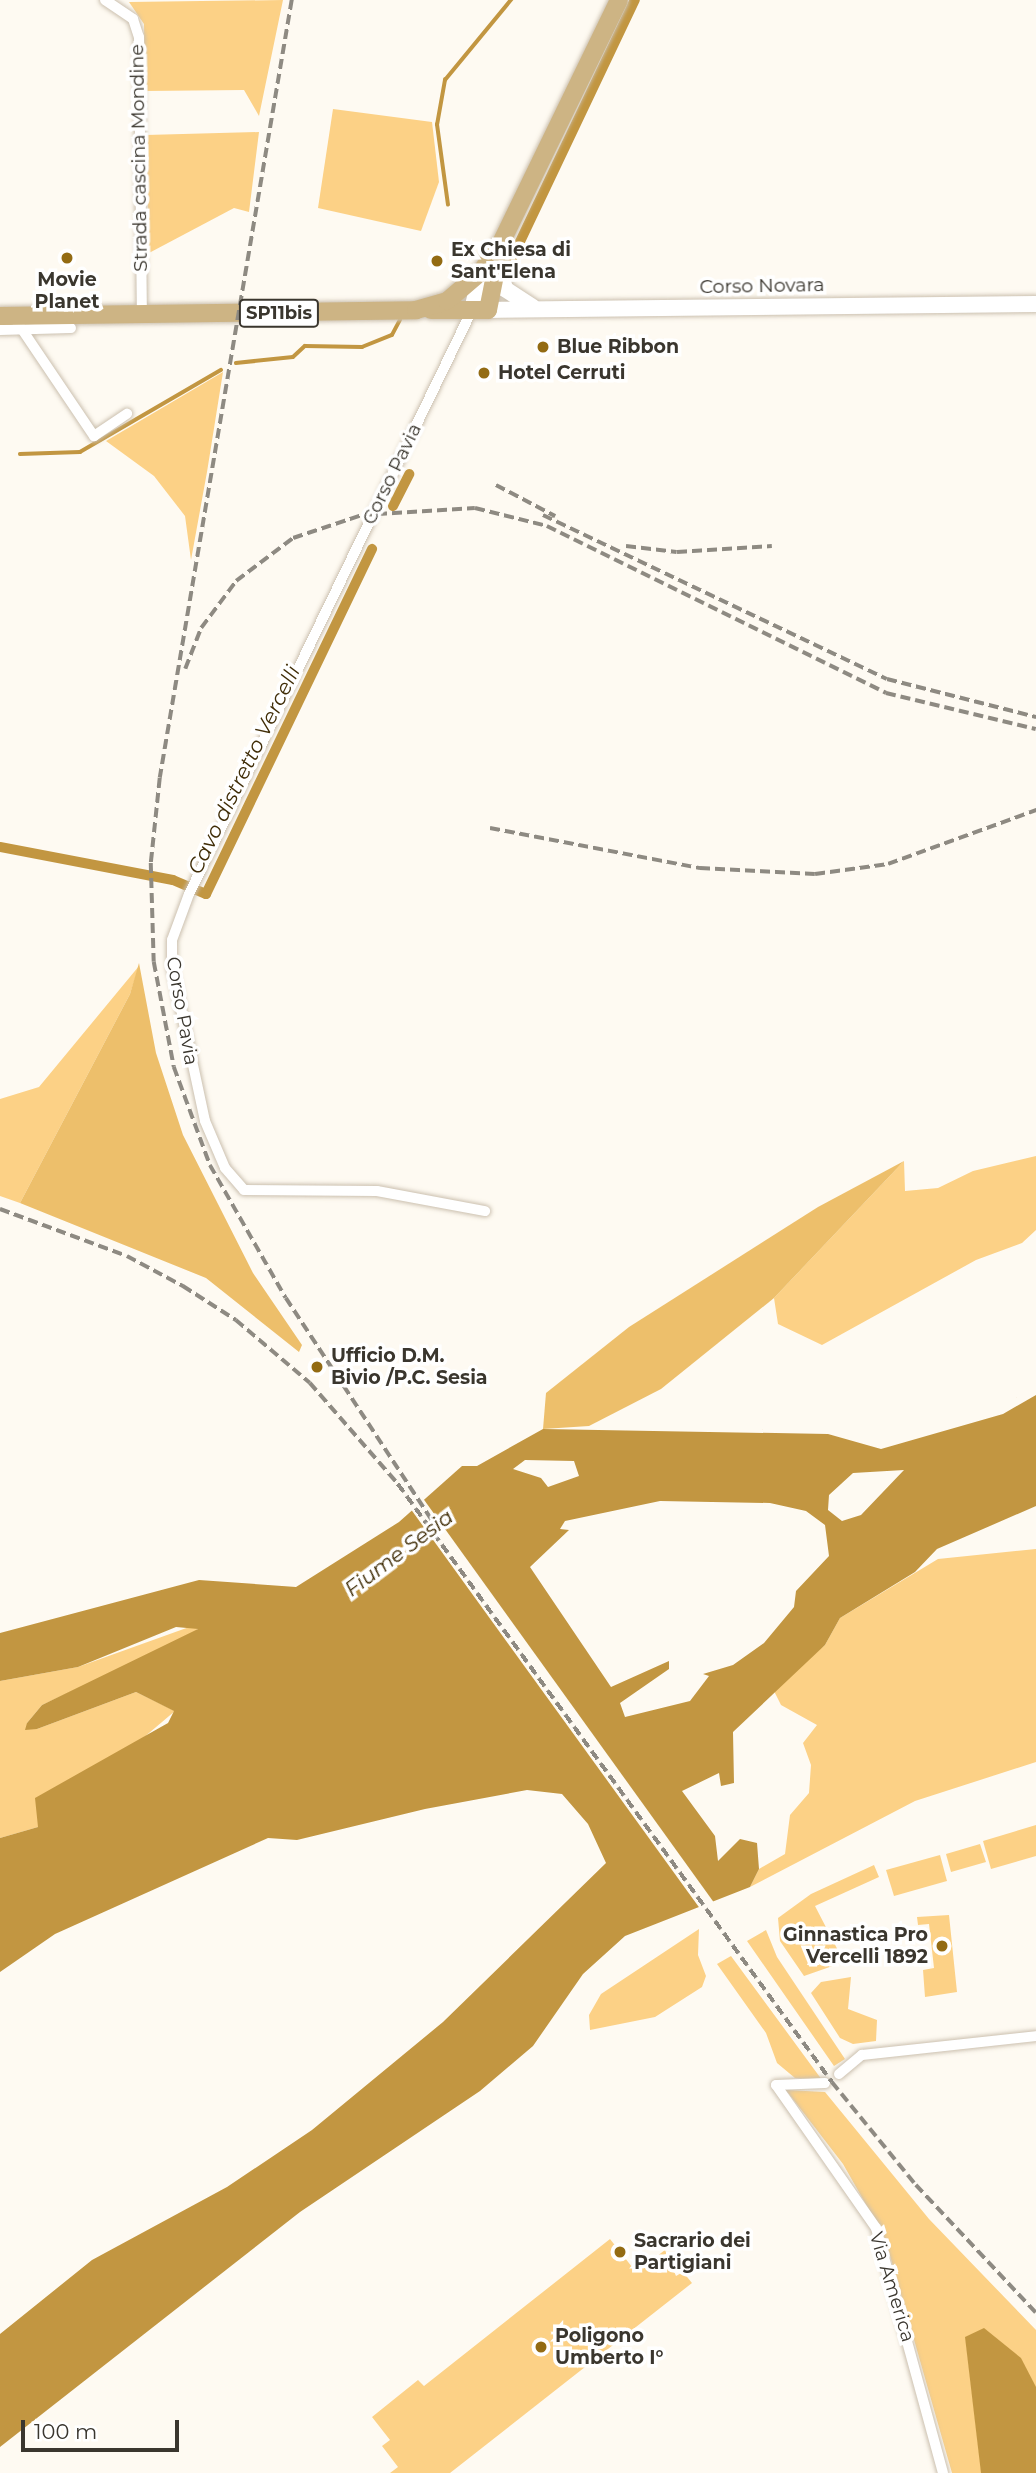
<!DOCTYPE html>
<html>
<head>
<meta charset="utf-8">
<style>
  body { margin:0 }
  #map { position:relative; width:1036px; height:2473px; overflow:hidden; background:#fefaf2; font-family:Montserrat,sans-serif }
  div>[style] { position:absolute }
  [style*='--x'] { left:calc(var(--x)*1px); top:calc(var(--y)*1px); width:calc(var(--w)*1px); rotate:calc(var(--a)*1deg) }
  .green>* { inset:0; background:#fcd186 }
  .forest>* { inset:0; background:#edbf6b }
  .water>* { inset:0; background:#c29641 }
  .pier>* { inset:0; background:#fefaf2 }
  .stream>* { height:3.5px; margin:-1.75px; padding:0 1.75px; transform-origin:1.75px; border-radius:1.75px; background:#c29641 }
  .canal>* { height:10px; margin:-5px; padding:0 5px; transform-origin:5px; border-radius:5px; background:#c29641 }
  .roads { filter:drop-shadow(0 0 2px #cbc0af) drop-shadow(0 0 2px #cbc0af) }
  .street>* { height:10px; margin:-5px; padding:0 5px; transform-origin:5px; border-radius:5px; background:#fff }
  .secondary>* { height:16px; margin:-8px; padding:0 8px; transform-origin:8px; border-radius:8px; background:#fff }
  .primary>* { height:18px; margin:-9px; padding:0 9px; transform-origin:9px; border-radius:9px; background:#cdb484 }
  .rail>* { height:3.5px; margin-top:-1.75px; transform-origin:0; background:repeating-linear-gradient(90deg,#8e8a82 0 10px,transparent 0 15px) }
  .dots>* { width:19px; height:19px; translate:-50% -50%; box-sizing:border-box; border:4px solid #fff; border-radius:50% }
  span { translate:-50% -50%; white-space:nowrap; text-align:center; line-height:1.15; -webkit-text-stroke:7px #fff; paint-order:stroke }
  .shield-label span { padding:2px 5px; background:#fff; border:2px solid; border-radius:5px; -webkit-text-stroke-width:0 }
  .shield-label { font-size:18px; color:#3a362e; font-weight:700 }
  .street-label { font-size:19px; color:#3a362e }
  .poi-label { font-size:19px; color:#3a362e; font-weight:700 }
  .left { translate:0 -50%; text-align:left }
  .right { translate:-100% -50%; text-align:right }
  .water-label { font-size:21px; color:#402d07; font-style:italic }
  .scale { position:absolute; left:21px; top:2420px; width:158px; height:32px; box-sizing:border-box; border:4px solid #3a362e; border-top:0; padding-left:9px; font-size:21px; line-height:24px; white-space:nowrap; color:#3a362e; -webkit-text-stroke:5px #fff; paint-order:stroke }
</style>
</head>
<body>
<div id="map">
  <div class="green">
    <div style="clip-path:polygon(283px 0,259px 116px,244px 90px,145px 91px,144px 24px,129px 2px)"></div>
    <div style="clip-path:polygon(333px 109px,432px 122px,439px 182px,421px 231px,318px 208px)"></div>
    <div style="clip-path:polygon(259px 132px,249px 212px,234px 208px,149px 253px,146px 135px)"></div>
    <div style="clip-path:polygon(223px 372px,207px 472px,191px 560px,185px 516px,154px 476px,106px 441px)"></div>
    <div style="clip-path:polygon(139px 966px,130px 994px,20px 1203px,0 1196px,0 1099px,39px 1087px)"></div>
    <div style="clip-path:polygon(1036px 1156px,1036px 1230px,1022px 1243px,976px 1260px,822px 1345px,778px 1324px,774px 1298px,904px 1161px,905px 1191px,938px 1188px,973px 1171px)"></div>
    <div style="clip-path:polygon(1036px 1549px,1036px 1762px,915px 1801px,750px 1887px,759px 1869px,785px 1854px,790px 1815px,809px 1793px,811px 1765px,803px 1743px,817px 1725px,781px 1705px,773px 1689px,825px 1645px,840px 1618px,938px 1559px)"></div>
    <div style="clip-path:polygon(192px 1626px,198px 1629px,189px 1637px,42px 1705px,27px 1723px,37px 1729px,136px 1692px,175px 1711px,38px 1827px,0 1838px,0 1681px,78px 1667px)"></div>
    <div style="clip-path:polygon(1036px 1825px,1036px 1856px,991px 1869px,983px 1841px)"></div>
    <div style="clip-path:polygon(980px 1844px,986px 1862px,951px 1872px,946px 1854px)"></div>
    <div style="clip-path:polygon(940px 1855px,947px 1881px,894px 1896px,886px 1870px)"></div>
    <div style="clip-path:polygon(874px 1865px,879px 1877px,815px 1906px,844px 1962px,804px 1976px,780px 1941px,778px 1918px,811px 1894px)"></div>
    <div style="clip-path:polygon(949px 1915px,957px 1992px,925px 1997px,923px 1970px,934px 1968px,929px 1924px,918px 1925px,917px 1917px)"></div>
    <div style="clip-path:polygon(699px 1929px,698px 1955px,706px 1976px,702px 1987px,655px 2017px,590px 2030px,589px 2015px,601px 1994px)"></div>
    <div style="clip-path:polygon(766px 1930px,777px 1957px,845px 2059px,834px 2066px,747px 1941px)"></div>
    <div style="clip-path:polygon(731px 1956px,822px 2080px,795px 2078px,777px 2063px,766px 2033px,717px 1964px)"></div>
    <div style="clip-path:polygon(851px 1977px,848px 2009px,877px 2020px,876px 2041px,853px 2044px,840px 2038px,811px 1993px,821px 1982px)"></div>
    <div style="clip-path:polygon(786px 2090px,825px 2092px,929px 2219px,1036px 2330px,1036px 2473px,952px 2473px,885px 2238px,843px 2164px)"></div>
    <div style="clip-path:polygon(610px 2239px,636px 2272px,665px 2250px,676px 2276px,683px 2272px,692px 2283px,450px 2473px,390px 2473px,398px 2467px,382px 2446px,390px 2440px,372px 2417px,418px 2380px,424px 2386px)"></div>
  </div>
  <div class="forest">
    <div style="clip-path:polygon(139px 963px,156px 1053px,183px 1135px,253px 1273px,302px 1345px,299px 1352px,206px 1278px,20px 1203px,130px 994px)"></div>
    <div style="clip-path:polygon(904px 1161px,774px 1298px,661px 1389px,589px 1426px,543px 1429px,546px 1393px,629px 1327px,818px 1207px)"></div>
  </div>
  <div class="water">
    <div style="clip-path:polygon(evenodd,1036px 1395px,1036px 1506px,937px 1549px,915px 1572px,840px 1618px,825px 1645px,733px 1732px,734px 1783px,721px 1786px,719px 1773px,682px 1791px,715px 1836px,718px 1861px,740px 1839px,757px 1843px,759px 1869px,750px 1887px,625px 1936px,583px 1974px,533px 2046px,480px 2091px,300px 2212px,0 2447px,0 2334px,92px 2260px,227px 2187px,312px 2130px,443px 2022px,606px 1863px,588px 1824px,562px 1794px,527px 1790px,425px 1809px,297px 1840px,268px 1838px,55px 1934px,0 1972px,0 1838px,38px 1827px,35px 1798px,168px 1723px,174px 1711px,136px 1692px,37px 1729px,25px 1730px,27px 1723px,42px 1705px,198px 1629px,176px 1627px,78px 1667px,0 1681px,0 1633px,199px 1580px,296px 1587px,399px 1522px,462px 1466px,477px 1466px,543px 1429px,828px 1434px,881px 1449px,1003px 1414px,1036px 1395px,525px 1460px,574px 1461px,579px 1476px,548px 1487px,541px 1478px,513px 1469px,525px 1460px,1036px 1395px,904px 1470px,861px 1515px,842px 1521px,828px 1510px,829px 1495px,853px 1473px,904px 1470px,1036px 1395px,660px 1501px,770px 1503px,806px 1511px,825px 1525px,829px 1556px,796px 1591px,794px 1607px,764px 1643px,733px 1665px,703px 1674px,709px 1676px,690px 1701px,625px 1717px,620px 1703px,669px 1669px,669px 1661px,611px 1687px,530px 1567px,569px 1530px,560px 1529px,565px 1521px,660px 1501px)"></div>
    <div style="clip-path:polygon(984px 2328px,1021px 2358px,1036px 2387px,1036px 2473px,981px 2473px,965px 2337px)"></div>
  </div>
  <div class="pier">
    <div style="clip-path:polygon(422px 1497px,715px 1904px,701px 1910px,410px 1508px)"></div>
  </div>
  <div class="stream">
    <div style="--x:448;--y:205;--w:81;--a:-97.8"></div>
    <div style="--x:437;--y:125;--w:46;--a:-79.9"></div>
    <div style="--x:445;--y:80;--w:104;--a:-50.5"></div>
    <div style="--x:236;--y:363;--w:57;--a:-6"></div>
    <div style="--x:293;--y:357;--w:16;--a:-43"></div>
    <div style="--x:305;--y:346;--w:57;--a:1"></div>
    <div style="--x:362;--y:347;--w:32;--a:-22"></div>
    <div style="--x:392;--y:335;--w:17;--a:-62"></div>
    <div style="--x:20;--y:454;--w:60;--a:-1.9"></div>
    <div style="--x:80;--y:452;--w:163;--a:-30.2"></div>
  </div>
  <div class="canal">
    <div style="--x:507;--y:269;--w:298;--a:-64.6"></div>
    <div style="--x:393;--y:506;--w:36;--a:-63"></div>
    <div style="--x:0;--y:847;--w:176;--a:10.8"></div>
    <div style="--x:173;--y:880;--w:36;--a:23"></div>
    <div style="--x:206;--y:894;--w:383;--a:-64.3"></div>
  </div>
  <div class="roads">
    <div class="street">
      <div style="--x:105;--y:0;--w:34;--a:34"></div>
      <div style="--x:133;--y:19;--w:19;--a:72"></div>
      <div style="--x:139;--y:37;--w:278;--a:89.4"></div>
      <div style="--x:472;--y:310;--w:649;--a:115.85"></div>
      <div style="--x:189;--y:894;--w:49;--a:110.3"></div>
      <div style="--x:172;--y:940;--w:27;--a:90"></div>
      <div style="--x:172;--y:967;--w:157;--a:77.9"></div>
      <div style="--x:205;--y:1121;--w:51;--a:66.9"></div>
      <div style="--x:225;--y:1168;--w:29;--a:49"></div>
      <div style="--x:244;--y:1190;--w:133;--a:0.4"></div>
      <div style="--x:377;--y:1191;--w:110;--a:10.5"></div>
      <div style="--x:13;--y:316;--w:145;--a:56"></div>
      <div style="--x:94;--y:436;--w:40;--a:-34"></div>
      <div style="--x:0;--y:330;--w:71;--a:-1.6"></div>
      <div style="--x:839;--y:2074;--w:30;--a:-40"></div>
      <div style="--x:862;--y:2055;--w:175;--a:-6.2"></div>
      <div style="--x:776;--y:2085;--w:174;--a:55"></div>
      <div style="--x:876;--y:2228;--w:254;--a:74.7"></div>
      <div style="--x:776;--y:2085;--w:49;--a:-2.3"></div>
    </div>
    <div class="secondary">
      <div style="--x:498;--y:264;--w:26;--a:74"></div>
      <div style="--x:505;--y:289;--w:33;--a:33"></div>
      <div style="--x:472;--y:310;--w:39;--a:-77"></div>
      <div style="--x:488;--y:310;--w:548;--a:-0.63"></div>
    </div>
    <div class="primary">
      <div style="--x:431;--y:310;--w:57;--a:0"></div>
      <div style="--x:488;--y:310;--w:61;--a:-78.7"></div>
      <div style="--x:0;--y:316;--w:416;--a:-0.8"></div>
      <div style="--x:416;--y:310;--w:32;--a:-16"></div>
      <div style="--x:447;--y:301;--w:45;--a:-40.5"></div>
      <div style="--x:481;--y:272;--w:35;--a:-55"></div>
      <div style="--x:501;--y:243;--w:270;--a:-64.1"></div>
    </div>
  </div>
  <div class="rail">
    <div style="--x:292;--y:0;--w:789;--a:99.63"></div>
    <div style="--x:160;--y:778;--w:85;--a:96"></div>
    <div style="--x:151;--y:863;--w:99;--a:88.3"></div>
    <div style="--x:154;--y:962;--w:107;--a:79.2"></div>
    <div style="--x:174;--y:1067;--w:104;--a:69.8"></div>
    <div style="--x:210;--y:1165;--w:153;--a:60.3"></div>
    <div style="--x:286;--y:1298;--w:266;--a:56.7"></div>
    <div style="--x:496;--y:485;--w:67;--a:27.7"></div>
    <div style="--x:543;--y:515;--w:381;--a:25.5"></div>
    <div style="--x:887;--y:679;--w:154;--a:14.3"></div>
    <div style="--x:626;--y:546;--w:51;--a:6.7"></div>
    <div style="--x:677;--y:552;--w:95;--a:-3.6"></div>
    <div style="--x:185;--y:669;--w:44;--a:-68.7"></div>
    <div style="--x:201;--y:628;--w:59;--a:-53.3"></div>
    <div style="--x:236;--y:581;--w:71;--a:-37"></div>
    <div style="--x:293;--y:538;--w:73;--a:-18.4"></div>
    <div style="--x:362;--y:515;--w:113;--a:-3.5"></div>
    <div style="--x:475;--y:508;--w:74;--a:14"></div>
    <div style="--x:547;--y:526;--w:378;--a:26.2"></div>
    <div style="--x:886;--y:693;--w:154;--a:13.5"></div>
    <div style="--x:490;--y:828;--w:214;--a:10.8"></div>
    <div style="--x:700;--y:868;--w:115;--a:3"></div>
    <div style="--x:815;--y:874;--w:74;--a:-7.8"></div>
    <div style="--x:888;--y:864;--w:158;--a:-20"></div>
    <div style="--x:0;--y:1209;--w:135;--a:20.3"></div>
    <div style="--x:127;--y:1256;--w:64;--a:28.2"></div>
    <div style="--x:183;--y:1286;--w:63;--a:32.7"></div>
    <div style="--x:236;--y:1320;--w:97;--a:40.4"></div>
    <div style="--x:310;--y:1383;--w:134;--a:48.9"></div>
    <div style="--x:398;--y:1484;--w:739;--a:54.03"></div>
    <div style="--x:832;--y:2082;--w:133;--a:50.8"></div>
    <div style="--x:916;--y:2185;--w:175;--a:46.8"></div>
  </div>
  <div class="dots">
    <div style="left:67px;top:258px;background:#936b13"></div>
    <div style="left:437px;top:261px;background:#936b13"></div>
    <div style="left:543px;top:347px;background:#936b13"></div>
    <div style="left:484px;top:373px;background:#936b13"></div>
    <div style="left:317px;top:1367px;background:#936b13"></div>
    <div style="left:942px;top:1946px;background:#936b13"></div>
    <div style="left:620px;top:2252px;background:#936b13"></div>
    <div style="left:541px;top:2347px;background:#936b13"></div>
  </div>
  <div class="shield-label">
    <span style="left:279px;top:313px">SP11bis</span>
  </div>
  <div class="street-label">
    <span style="left:139px;top:158px;rotate:-91deg">Strada cascina Mondine</span>
    <span style="left:762px;top:286px;rotate:-1deg">Corso Novara</span>
    <span style="left:392px;top:474px;rotate:-64deg">Corso Pavia</span>
    <span style="left:182px;top:1011px;rotate:80deg">Corso Pavia</span>
    <span style="left:892px;top:2287px;rotate:73deg">Via America</span>
  </div>
  <div class="poi-label">
    <span class="left" style="left:451px;top:261px">Ex Chiesa di<br>Sant'Elena</span>
    <span style="left:67px;top:291px">Movie<br>Planet</span>
    <span class="left" style="left:557px;top:347px">Blue Ribbon</span>
    <span class="left" style="left:498px;top:373px">Hotel Cerruti</span>
    <span class="left" style="left:331px;top:1367px">Ufficio D.M.<br>Bivio /P.C. Sesia</span>
    <span class="right" style="left:928px;top:1946px">Ginnastica Pro<br>Vercelli 1892</span>
    <span class="left" style="left:634px;top:2252px">Sacrario dei<br>Partigiani</span>
    <span class="left" style="left:555px;top:2347px">Poligono<br>Umberto I°</span>
  </div>
  <div class="water-label">
    <span style="left:244px;top:770px;rotate:-64deg">Cavo distretto Vercelli</span>
    <span style="left:399px;top:1553px;rotate:-37deg">Fiume Sesia</span>
  </div>
  <div class="scale">100 m</div>
</div>
</body>
</html>
